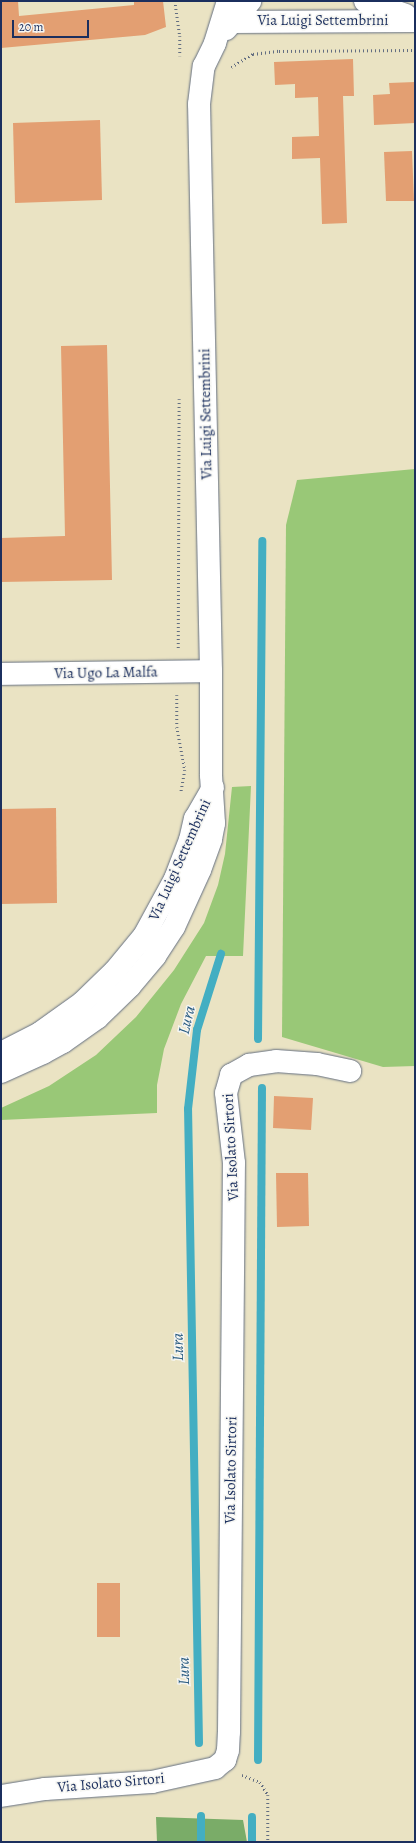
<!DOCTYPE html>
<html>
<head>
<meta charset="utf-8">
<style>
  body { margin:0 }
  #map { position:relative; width:416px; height:1843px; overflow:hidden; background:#eae3c3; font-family:Alegreya,serif }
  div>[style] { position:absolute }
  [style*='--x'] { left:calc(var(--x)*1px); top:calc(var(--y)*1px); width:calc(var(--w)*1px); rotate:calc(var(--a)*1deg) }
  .green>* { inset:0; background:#99c877 }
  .forest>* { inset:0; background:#7aac68 }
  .stream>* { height:8px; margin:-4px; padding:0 4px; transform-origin:4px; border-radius:4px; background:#43aec2 }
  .building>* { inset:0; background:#e39f72 }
  .path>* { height:2.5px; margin-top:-1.25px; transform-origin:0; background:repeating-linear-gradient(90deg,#636e81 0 1px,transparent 0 4px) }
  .roads { filter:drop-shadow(0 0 1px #636e81) drop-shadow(0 0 1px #636e81) }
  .minor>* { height:22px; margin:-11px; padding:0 11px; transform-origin:11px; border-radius:11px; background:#fff }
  span { translate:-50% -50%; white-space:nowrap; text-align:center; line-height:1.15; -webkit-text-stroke:3px #f6f6f2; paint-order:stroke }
  .street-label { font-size:15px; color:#1b2f5e }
  .water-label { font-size:16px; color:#295b81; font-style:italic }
  .frame { position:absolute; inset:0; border:2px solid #1b2f5e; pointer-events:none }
  .scale { position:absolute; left:12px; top:20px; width:77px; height:18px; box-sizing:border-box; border:2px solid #1b2f5e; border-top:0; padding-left:5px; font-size:12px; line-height:14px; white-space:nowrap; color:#1b2f5e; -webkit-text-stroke:3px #f6f6f2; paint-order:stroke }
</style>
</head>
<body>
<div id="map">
  <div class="green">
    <div style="clip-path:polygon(415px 469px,415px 1066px,383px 1067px,282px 1037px,286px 525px,297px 480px)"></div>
    <div style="clip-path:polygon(251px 786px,243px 956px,206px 956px,181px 1004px,164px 1049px,157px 1085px,157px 1113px,1px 1120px,1px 1108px,49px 1086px,96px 1055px,136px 1017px,174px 970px,204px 923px,218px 885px,225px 854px,232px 787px)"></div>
  </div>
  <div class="forest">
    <div style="clip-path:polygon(156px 1817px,243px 1820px,247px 1842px,157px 1842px)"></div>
  </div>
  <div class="stream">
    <div style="--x:258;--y:1039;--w:498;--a:-89.5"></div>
    <div style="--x:199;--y:1743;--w:634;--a:-90.99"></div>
    <div style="--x:188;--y:1109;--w:80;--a:-83.5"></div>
    <div style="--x:197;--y:1030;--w:80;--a:-72.5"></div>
    <div style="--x:258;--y:1760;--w:672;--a:-89.66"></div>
    <div style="--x:201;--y:1816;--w:26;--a:90"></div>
    <div style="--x:252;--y:1842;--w:25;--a:-90"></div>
  </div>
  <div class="building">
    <div style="clip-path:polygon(1px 1px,18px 1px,19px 16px,134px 5px,134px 1px,163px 1px,166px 27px,145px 35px,1px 48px)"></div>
    <div style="clip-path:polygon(353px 59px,354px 96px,343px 96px,347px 223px,322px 224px,320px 158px,292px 159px,292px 137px,319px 136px,318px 97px,295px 98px,295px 84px,275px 85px,274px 62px)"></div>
    <div style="clip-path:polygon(415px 82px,415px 123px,374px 125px,373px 95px,390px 94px,389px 83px)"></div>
    <div style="clip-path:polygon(100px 120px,102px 200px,15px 203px,13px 123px)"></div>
    <div style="clip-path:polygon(412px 151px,414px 201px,386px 201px,384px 152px)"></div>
    <div style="clip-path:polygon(107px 345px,112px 580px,1px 582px,1px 538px,65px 536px,61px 346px)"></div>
    <div style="clip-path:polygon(56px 808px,57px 903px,1px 904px,1px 809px)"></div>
    <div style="clip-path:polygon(274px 1096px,313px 1098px,311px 1130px,273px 1128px)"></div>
    <div style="clip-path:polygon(276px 1173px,308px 1173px,309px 1226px,277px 1227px)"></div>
    <div style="clip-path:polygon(97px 1583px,120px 1583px,120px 1637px,97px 1637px)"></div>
  </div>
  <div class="path">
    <div style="--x:175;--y:1;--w:35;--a:82"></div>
    <div style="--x:180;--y:36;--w:20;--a:90"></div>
    <div style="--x:231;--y:67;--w:26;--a:-31"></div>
    <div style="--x:253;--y:54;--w:26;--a:-7"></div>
    <div style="--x:279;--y:51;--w:136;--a:-0.4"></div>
    <div style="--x:178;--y:648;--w:249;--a:-89.8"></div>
    <div style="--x:177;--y:695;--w:32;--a:90"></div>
    <div style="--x:177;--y:727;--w:44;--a:79.5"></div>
    <div style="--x:185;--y:770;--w:23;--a:100"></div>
    <div style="--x:242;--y:1775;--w:19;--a:21"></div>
    <div style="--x:260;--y:1782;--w:15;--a:58"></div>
    <div style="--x:268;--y:1795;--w:47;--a:90"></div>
  </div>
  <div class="roads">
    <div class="minor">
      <div style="--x:365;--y:1;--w:43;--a:18.9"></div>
      <div style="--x:231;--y:22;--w:184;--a:-0.3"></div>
      <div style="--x:226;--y:29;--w:37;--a:-49"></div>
      <div style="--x:1;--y:674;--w:210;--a:-0.8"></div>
      <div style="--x:1;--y:1053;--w:44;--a:-27.1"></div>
      <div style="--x:40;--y:1033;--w:52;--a:-35.5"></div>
      <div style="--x:82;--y:1003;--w:46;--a:-44.1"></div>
      <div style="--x:115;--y:971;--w:45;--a:-50.4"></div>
      <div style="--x:144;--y:936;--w:65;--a:-61.5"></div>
      <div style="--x:175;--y:879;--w:42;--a:-69"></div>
      <div style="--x:190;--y:840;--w:22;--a:-77"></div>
      <div style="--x:195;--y:819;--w:36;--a:-60"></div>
      <div style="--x:1;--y:1072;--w:46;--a:-24.3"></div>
      <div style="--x:43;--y:1053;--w:23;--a:-29"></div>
      <div style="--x:63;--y:1042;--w:42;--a:-35.2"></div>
      <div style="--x:97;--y:1018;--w:46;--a:-44.1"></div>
      <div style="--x:130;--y:986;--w:39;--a:-50"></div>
      <div style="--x:155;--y:956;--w:35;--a:-57"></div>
      <div style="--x:174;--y:927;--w:63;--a:-65.5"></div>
      <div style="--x:200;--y:870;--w:33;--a:-70"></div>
      <div style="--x:211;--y:839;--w:16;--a:-79"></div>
      <div style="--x:214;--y:823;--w:48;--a:-93.6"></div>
      <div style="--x:211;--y:775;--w:104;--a:-90"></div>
      <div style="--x:211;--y:671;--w:567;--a:-91.21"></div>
      <div style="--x:199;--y:104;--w:38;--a:-83"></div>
      <div style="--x:204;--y:66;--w:25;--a:-64"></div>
      <div style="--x:215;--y:43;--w:44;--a:-72.8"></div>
      <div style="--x:1;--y:1796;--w:45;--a:-9"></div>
      <div style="--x:45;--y:1789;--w:107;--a:-3.7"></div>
      <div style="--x:152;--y:1782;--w:65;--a:-12.5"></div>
      <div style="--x:215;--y:1768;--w:13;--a:-39"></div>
      <div style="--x:225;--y:1760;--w:10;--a:-73"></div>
      <div style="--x:228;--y:1750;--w:18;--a:-87"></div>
      <div style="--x:229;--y:1732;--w:569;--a:-89.5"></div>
      <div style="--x:234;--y:1163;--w:70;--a:-96.5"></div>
      <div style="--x:226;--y:1093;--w:19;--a:-74"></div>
      <div style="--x:231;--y:1075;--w:21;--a:-29"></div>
      <div style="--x:249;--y:1065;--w:27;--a:-8"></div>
      <div style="--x:276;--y:1061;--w:41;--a:4.2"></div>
      <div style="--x:317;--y:1064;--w:34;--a:12"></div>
    </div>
  </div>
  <div class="street-label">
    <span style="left:323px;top:21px">Via Luigi Settembrini</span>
    <span style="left:206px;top:414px;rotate:-91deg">Via Luigi Settembrini</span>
    <span style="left:106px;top:673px;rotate:-1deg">Via Ugo La Malfa</span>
    <span style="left:180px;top:860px;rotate:-66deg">Via Luigi Settembrini</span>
    <span style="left:231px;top:1147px;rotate:-93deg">Via Isolato Sirtori</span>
    <span style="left:231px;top:1470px;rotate:-89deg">Via Isolato Sirtori</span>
    <span style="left:111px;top:1783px;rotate:-5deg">Via Isolato Sirtori</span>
  </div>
  <div class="water-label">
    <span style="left:187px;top:1020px;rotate:-76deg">Lura</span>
    <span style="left:178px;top:1347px;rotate:-91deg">Lura</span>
    <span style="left:184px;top:1671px;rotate:-91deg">Lura</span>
  </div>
  <div class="frame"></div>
  <div class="scale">20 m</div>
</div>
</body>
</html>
